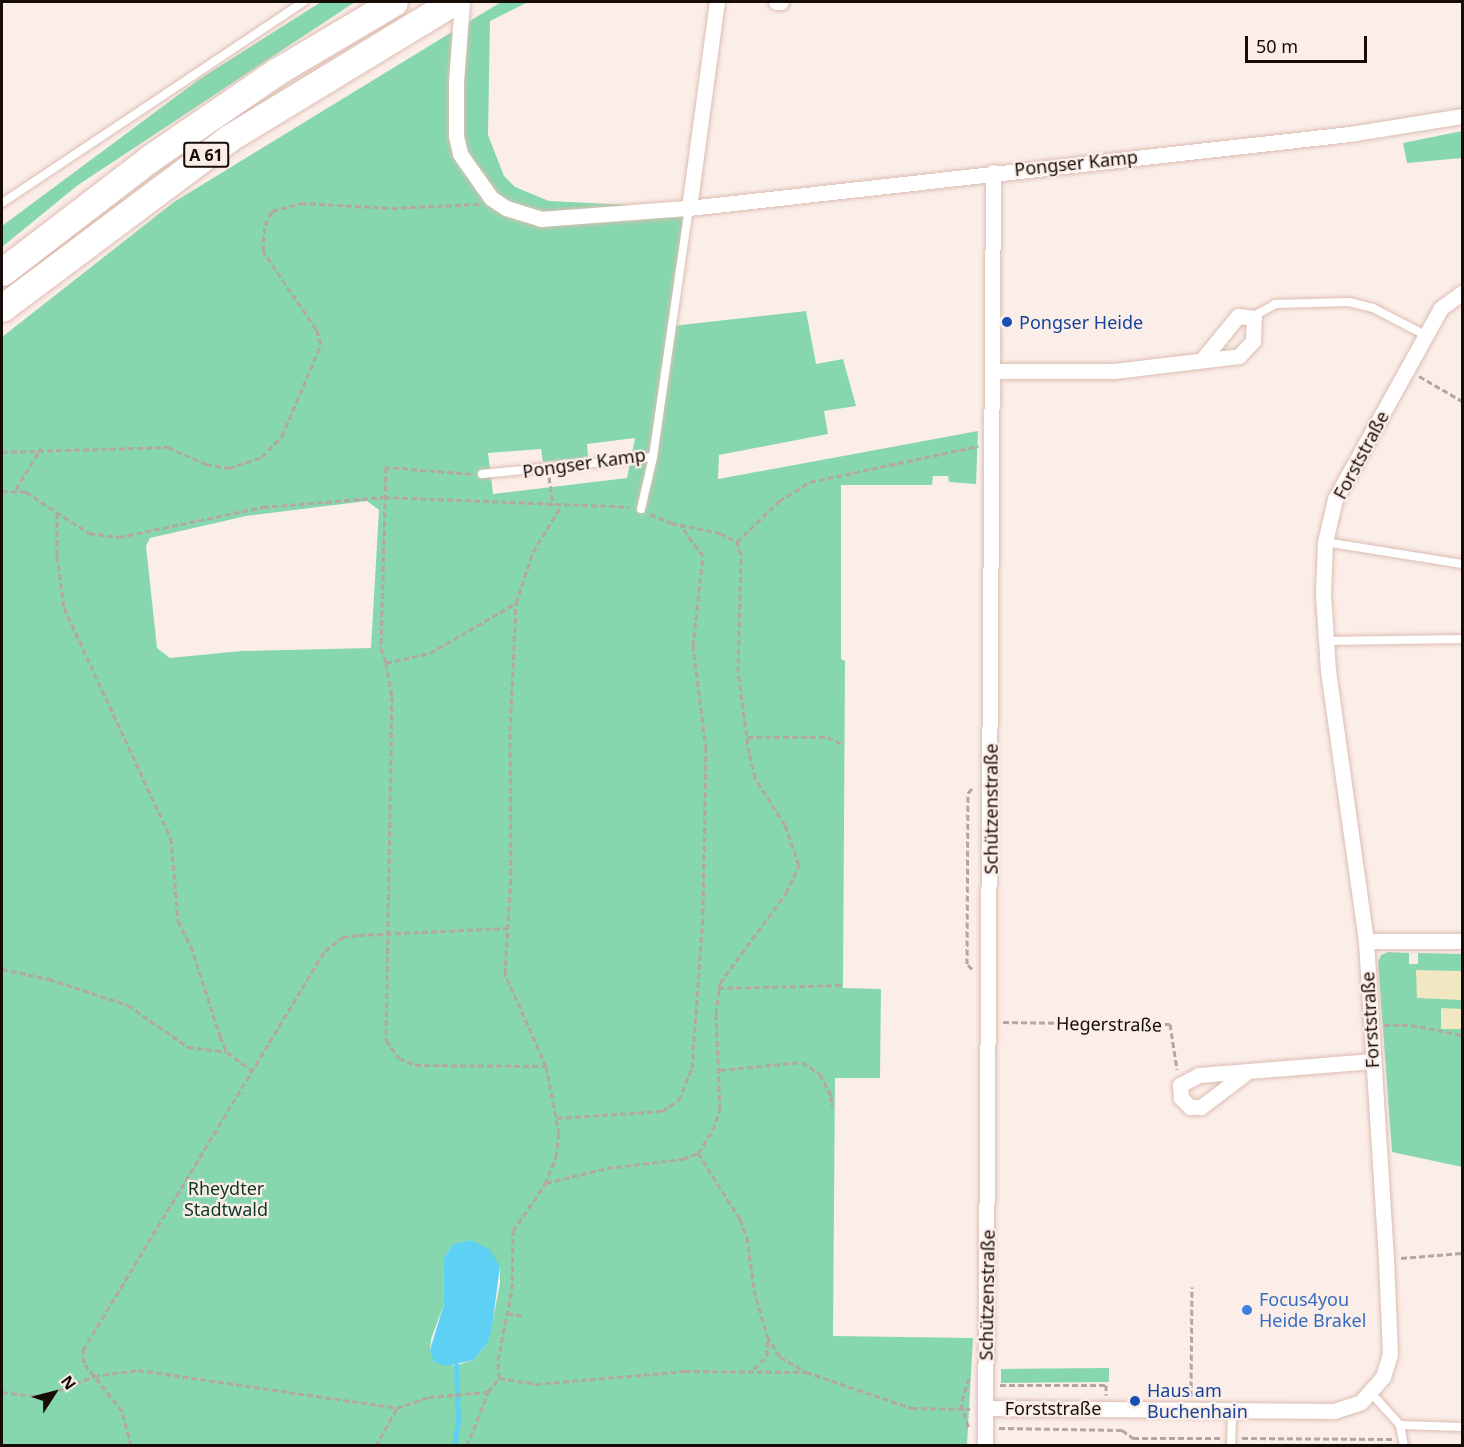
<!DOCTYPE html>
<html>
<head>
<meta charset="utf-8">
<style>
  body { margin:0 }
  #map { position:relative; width:1464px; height:1447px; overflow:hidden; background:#fbeee9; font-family:"Noto Sans",sans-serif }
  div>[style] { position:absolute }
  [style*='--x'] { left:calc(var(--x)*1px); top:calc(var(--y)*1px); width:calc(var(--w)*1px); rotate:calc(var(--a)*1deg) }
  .green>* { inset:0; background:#86d7ae }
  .sand>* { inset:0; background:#f1e7c2 }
  .water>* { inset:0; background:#5ed0f3 }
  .stream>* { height:5px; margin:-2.5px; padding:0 2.5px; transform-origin:2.5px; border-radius:2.5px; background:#5ed0f3 }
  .path>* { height:3px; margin-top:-1.5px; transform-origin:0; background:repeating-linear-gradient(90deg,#b3a7a2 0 6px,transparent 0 9px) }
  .roads { filter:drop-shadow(0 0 2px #dcbdb2) drop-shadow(0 0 2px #dcbdb2) }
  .lane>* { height:8px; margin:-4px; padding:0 4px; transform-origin:4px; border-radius:4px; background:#fff }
  .street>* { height:15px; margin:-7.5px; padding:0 7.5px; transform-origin:7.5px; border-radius:7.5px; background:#fff }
  .highway>* { height:27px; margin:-13.5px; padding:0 13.5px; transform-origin:13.5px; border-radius:13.5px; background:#fff }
  .dots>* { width:16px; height:16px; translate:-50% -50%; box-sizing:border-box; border:3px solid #fbeee9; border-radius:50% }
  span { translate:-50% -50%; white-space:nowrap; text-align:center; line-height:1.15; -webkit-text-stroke:4.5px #fbeee9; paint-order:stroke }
  .shield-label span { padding:2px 4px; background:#fbeee9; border:2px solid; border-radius:4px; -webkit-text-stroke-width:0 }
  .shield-label { font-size:16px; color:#160c08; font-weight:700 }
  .street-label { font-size:18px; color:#160c08 }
  .transit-label { font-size:18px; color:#164399 }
  .left { translate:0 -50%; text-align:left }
  .park-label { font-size:18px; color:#0d3725 }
  .shop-label { font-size:18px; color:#366cbe }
  .frame { position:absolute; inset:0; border:3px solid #160c08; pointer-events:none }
  .north { position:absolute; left:24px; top:1363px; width:60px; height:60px; -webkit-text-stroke:4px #fbeee9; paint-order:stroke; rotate:54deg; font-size:16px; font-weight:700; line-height:24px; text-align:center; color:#160c08 }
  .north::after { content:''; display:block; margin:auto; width:21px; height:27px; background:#160c08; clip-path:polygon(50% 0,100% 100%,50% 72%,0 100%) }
  .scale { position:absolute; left:1245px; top:36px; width:122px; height:27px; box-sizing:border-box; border:3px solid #160c08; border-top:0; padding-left:8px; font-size:18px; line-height:21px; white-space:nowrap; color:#160c08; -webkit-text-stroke:4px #fbeee9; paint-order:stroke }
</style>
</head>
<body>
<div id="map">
  <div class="green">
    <div style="clip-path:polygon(321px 2px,355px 2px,78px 185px,2px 247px,2px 226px,201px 78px)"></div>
    <div style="clip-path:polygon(evenodd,501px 2px,528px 2px,490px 21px,488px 135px,504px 176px,515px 187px,549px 201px,689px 208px,672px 326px,806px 311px,816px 364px,843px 359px,856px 406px,824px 411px,828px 434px,719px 455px,718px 479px,978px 431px,976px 484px,949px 482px,948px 476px,933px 476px,932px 485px,841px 485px,841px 659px,845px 661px,843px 988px,881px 989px,880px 1078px,835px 1078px,833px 1336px,973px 1338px,967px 1445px,2px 1445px,2px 337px,174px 202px,501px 2px,635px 438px,627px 478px,493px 494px,488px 453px,541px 449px,543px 462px,588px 457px,587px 444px,635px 438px,501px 2px,367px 501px,379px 510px,371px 648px,241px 651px,170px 658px,157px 648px,146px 546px,150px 538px,246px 516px,367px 501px,501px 2px,471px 1240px,500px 1266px,500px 1284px,488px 1343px,473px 1360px,454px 1366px,430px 1350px,431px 1339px,444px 1304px,443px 1259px,453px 1244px,471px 1240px)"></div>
    <div style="clip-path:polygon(1462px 131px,1462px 158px,1407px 163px,1403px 143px)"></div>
    <div style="clip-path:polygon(1388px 952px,1409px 953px,1409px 964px,1418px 964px,1418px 953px,1462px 954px,1462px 1167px,1392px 1152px,1378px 962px,1381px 955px)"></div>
    <div style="clip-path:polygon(1109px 1368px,1109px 1382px,1001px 1383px,1001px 1369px)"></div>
  </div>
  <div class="sand">
    <div style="clip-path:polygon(1416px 970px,1462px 971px,1462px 1000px,1417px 998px)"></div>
    <div style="clip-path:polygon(1441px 1008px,1462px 1009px,1462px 1029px,1441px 1029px)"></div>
  </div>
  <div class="water">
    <div style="clip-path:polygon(471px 1240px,489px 1249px,500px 1266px,492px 1327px,488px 1343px,473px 1360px,447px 1366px,434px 1362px,430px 1350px,444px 1304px,443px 1259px,453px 1244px)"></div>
  </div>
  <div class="stream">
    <div style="--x:454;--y:1446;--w:24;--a:-81"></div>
    <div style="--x:458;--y:1422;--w:57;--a:-92"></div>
  </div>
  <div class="path">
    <div style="--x:1419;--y:376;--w:50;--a:30.2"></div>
    <div style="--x:2;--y:452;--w:166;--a:-1.7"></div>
    <div style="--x:168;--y:447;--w:42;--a:24.1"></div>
    <div style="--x:206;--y:464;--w:23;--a:10"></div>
    <div style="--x:229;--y:468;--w:35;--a:-18"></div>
    <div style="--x:262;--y:457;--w:29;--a:-46"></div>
    <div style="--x:282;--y:436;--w:100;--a:-67"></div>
    <div style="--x:321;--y:344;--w:16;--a:-108"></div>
    <div style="--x:316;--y:329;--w:94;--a:-124.2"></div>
    <div style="--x:263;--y:251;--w:26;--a:-86"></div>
    <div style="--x:265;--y:225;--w:16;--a:-63"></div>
    <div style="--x:272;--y:211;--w:30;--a:-15"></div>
    <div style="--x:301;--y:203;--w:91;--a:3.1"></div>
    <div style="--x:392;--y:208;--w:87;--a:-2.6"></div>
    <div style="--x:471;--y:474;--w:85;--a:-175.3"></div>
    <div style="--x:386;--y:467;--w:181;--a:91.6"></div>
    <div style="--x:381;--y:648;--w:16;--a:72"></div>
    <div style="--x:386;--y:663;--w:45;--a:-12.8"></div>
    <div style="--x:430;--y:653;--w:99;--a:-30.2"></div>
    <div style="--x:549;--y:477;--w:29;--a:82"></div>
    <div style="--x:16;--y:489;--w:48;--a:-58.6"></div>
    <div style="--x:2;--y:491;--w:24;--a:2"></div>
    <div style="--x:26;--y:492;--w:75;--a:33.1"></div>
    <div style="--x:89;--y:533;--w:30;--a:8"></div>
    <div style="--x:119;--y:537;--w:147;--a:-11.8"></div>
    <div style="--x:263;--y:507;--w:121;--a:-4.7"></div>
    <div style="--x:384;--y:497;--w:246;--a:2.3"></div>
    <div style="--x:57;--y:513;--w:43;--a:90"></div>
    <div style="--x:57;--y:556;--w:52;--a:82.3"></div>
    <div style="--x:64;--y:608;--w:254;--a:65.1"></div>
    <div style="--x:171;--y:838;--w:83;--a:85.2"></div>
    <div style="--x:178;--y:921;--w:28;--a:63"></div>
    <div style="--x:191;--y:946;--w:95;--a:72.1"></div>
    <div style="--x:220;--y:1036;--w:17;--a:66"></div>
    <div style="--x:227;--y:1052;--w:31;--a:37"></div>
    <div style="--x:650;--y:514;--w:23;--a:23"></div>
    <div style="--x:671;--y:523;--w:50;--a:11.5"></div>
    <div style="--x:720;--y:533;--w:19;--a:28"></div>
    <div style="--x:737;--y:542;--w:59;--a:-44.3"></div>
    <div style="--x:779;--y:501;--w:36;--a:-32"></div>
    <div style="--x:810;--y:482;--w:172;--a:-12.1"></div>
    <div style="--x:386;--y:663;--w:34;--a:80"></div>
    <div style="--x:392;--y:696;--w:344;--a:91"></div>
    <div style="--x:386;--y:1040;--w:22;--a:54"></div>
    <div style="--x:399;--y:1058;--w:17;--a:24"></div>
    <div style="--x:415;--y:1065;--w:131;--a:0.4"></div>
    <div style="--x:747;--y:737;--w:80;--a:0"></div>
    <div style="--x:827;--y:737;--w:17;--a:25"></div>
    <div style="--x:2;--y:969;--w:48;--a:12"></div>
    <div style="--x:49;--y:979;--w:83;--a:18.2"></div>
    <div style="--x:128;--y:1005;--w:73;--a:35"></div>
    <div style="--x:188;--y:1047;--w:38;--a:7"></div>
    <div style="--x:972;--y:969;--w:7;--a:-135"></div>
    <div style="--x:967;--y:964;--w:171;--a:-89.7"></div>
    <div style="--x:968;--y:793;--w:8;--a:-50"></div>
    <div style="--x:718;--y:988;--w:125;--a:-1.4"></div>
    <div style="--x:1003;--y:1022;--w:167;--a:0.7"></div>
    <div style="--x:1170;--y:1024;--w:46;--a:81.2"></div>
    <div style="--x:1384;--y:1025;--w:27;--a:0"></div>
    <div style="--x:1411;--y:1025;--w:52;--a:11.1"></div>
    <div style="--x:720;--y:1070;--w:82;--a:-5.6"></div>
    <div style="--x:802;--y:1062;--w:22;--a:34"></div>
    <div style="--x:820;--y:1074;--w:25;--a:63"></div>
    <div style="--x:831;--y:1096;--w:11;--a:85"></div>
    <div style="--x:557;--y:1118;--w:105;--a:-3.8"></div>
    <div style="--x:662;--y:1111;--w:20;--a:-33"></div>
    <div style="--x:679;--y:1100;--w:35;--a:-68"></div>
    <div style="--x:692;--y:1068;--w:154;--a:-85.9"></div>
    <div style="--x:703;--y:914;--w:165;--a:-89"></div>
    <div style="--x:706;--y:749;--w:104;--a:-97.2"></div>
    <div style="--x:693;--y:646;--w:91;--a:-83.7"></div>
    <div style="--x:703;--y:556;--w:37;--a:-126"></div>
    <div style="--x:698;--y:1153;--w:27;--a:-57"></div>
    <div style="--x:713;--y:1130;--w:22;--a:-72"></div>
    <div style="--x:720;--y:1109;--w:95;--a:-92.4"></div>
    <div style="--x:716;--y:1014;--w:31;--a:-83"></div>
    <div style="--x:720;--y:983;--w:112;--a:-53.7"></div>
    <div style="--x:786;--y:893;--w:31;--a:-65"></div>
    <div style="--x:799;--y:865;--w:42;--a:-109.3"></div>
    <div style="--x:785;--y:825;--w:56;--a:-122.6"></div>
    <div style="--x:755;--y:778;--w:26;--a:-103"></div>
    <div style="--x:749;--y:753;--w:82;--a:-97.7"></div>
    <div style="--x:738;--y:672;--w:117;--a:-88.5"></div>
    <div style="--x:741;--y:555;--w:14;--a:-107"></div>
    <div style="--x:546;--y:1183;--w:63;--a:-13.8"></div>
    <div style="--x:607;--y:1168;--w:77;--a:-6.8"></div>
    <div style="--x:683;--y:1159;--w:16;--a:-22"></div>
    <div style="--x:698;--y:1153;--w:78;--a:57.5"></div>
    <div style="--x:740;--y:1219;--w:19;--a:69"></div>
    <div style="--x:747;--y:1237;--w:53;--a:82.5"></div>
    <div style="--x:754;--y:1290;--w:48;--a:74.2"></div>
    <div style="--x:767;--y:1336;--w:25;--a:58"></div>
    <div style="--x:780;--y:1357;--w:28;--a:30"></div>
    <div style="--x:1401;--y:1258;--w:61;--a:-4.7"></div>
    <div style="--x:507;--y:1313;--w:15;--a:11"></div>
    <div style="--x:754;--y:1369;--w:18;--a:-45"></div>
    <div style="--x:767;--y:1356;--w:17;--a:-87"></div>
    <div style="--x:499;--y:1378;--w:37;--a:9"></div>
    <div style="--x:536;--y:1384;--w:150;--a:-5"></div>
    <div style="--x:685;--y:1371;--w:121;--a:0.5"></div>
    <div style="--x:806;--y:1372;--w:112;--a:18.8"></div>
    <div style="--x:912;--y:1408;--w:58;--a:1"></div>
    <div style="--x:969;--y:1378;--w:27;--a:107"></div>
    <div style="--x:961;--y:1404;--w:26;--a:72"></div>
    <div style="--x:1000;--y:1385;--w:106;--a:0"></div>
    <div style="--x:1106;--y:1385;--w:10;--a:90"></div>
    <div style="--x:2;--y:1392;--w:40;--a:7.1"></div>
    <div style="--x:42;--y:1397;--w:56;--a:-22"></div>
    <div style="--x:94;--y:1376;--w:44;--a:-7.8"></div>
    <div style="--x:138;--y:1370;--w:262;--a:8.3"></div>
    <div style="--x:397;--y:1408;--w:34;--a:-19"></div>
    <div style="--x:429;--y:1397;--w:58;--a:-4.9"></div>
    <div style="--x:1191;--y:1396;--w:109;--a:-89.5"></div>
    <div style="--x:999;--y:1428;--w:123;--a:0.9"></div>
    <div style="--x:1122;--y:1430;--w:14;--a:36"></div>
    <div style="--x:1133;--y:1438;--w:88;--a:0"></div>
    <div style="--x:1242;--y:1438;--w:150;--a:0.4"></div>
    <div style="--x:131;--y:1446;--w:36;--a:-104"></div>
    <div style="--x:122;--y:1411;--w:61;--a:-128.4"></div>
    <div style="--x:84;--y:1363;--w:13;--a:-94"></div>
    <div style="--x:83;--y:1350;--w:467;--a:-58.8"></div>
    <div style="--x:325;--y:951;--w:23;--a:-38"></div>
    <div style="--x:343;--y:937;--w:16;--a:-7"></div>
    <div style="--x:359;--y:935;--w:149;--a:-2.7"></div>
    <div style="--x:376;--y:1446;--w:43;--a:-61.1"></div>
    <div style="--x:467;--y:1446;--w:58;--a:-68.7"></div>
    <div style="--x:488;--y:1392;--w:18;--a:-52"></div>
    <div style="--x:499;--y:1378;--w:18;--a:-93"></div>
    <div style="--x:498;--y:1360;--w:72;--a:-78.8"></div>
    <div style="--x:512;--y:1289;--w:58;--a:-89"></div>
    <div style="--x:513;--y:1231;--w:57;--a:-55.8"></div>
    <div style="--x:545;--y:1184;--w:29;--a:-68"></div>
    <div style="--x:556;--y:1157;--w:23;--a:-83"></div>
    <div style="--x:559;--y:1134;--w:69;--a:-100.8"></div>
    <div style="--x:546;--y:1066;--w:101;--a:-114"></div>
    <div style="--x:505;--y:974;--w:100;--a:-86.6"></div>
    <div style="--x:511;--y:874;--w:143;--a:-90.4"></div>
    <div style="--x:510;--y:731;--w:128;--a:-87.3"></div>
    <div style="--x:516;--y:603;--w:54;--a:-71.6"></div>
    <div style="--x:533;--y:552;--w:54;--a:-58.7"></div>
  </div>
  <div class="roads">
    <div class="lane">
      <div style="--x:2;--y:203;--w:362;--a:-33.7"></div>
      <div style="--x:1252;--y:317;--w:26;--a:-29"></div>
      <div style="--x:1275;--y:304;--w:74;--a:-1.5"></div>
      <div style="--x:1349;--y:302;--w:25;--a:14"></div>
      <div style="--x:1373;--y:308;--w:59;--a:27.4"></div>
      <div style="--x:482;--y:474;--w:172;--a:-5.7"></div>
      <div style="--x:641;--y:509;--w:53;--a:-77"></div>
      <div style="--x:653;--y:457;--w:252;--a:-81.8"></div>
      <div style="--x:1325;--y:542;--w:139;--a:9.1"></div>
      <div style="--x:1325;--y:641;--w:137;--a:-0.8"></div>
      <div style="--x:1372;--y:1394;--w:42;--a:47.9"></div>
      <div style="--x:1400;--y:1425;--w:62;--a:1.8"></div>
      <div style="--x:1400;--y:1425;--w:21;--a:79"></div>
      <div style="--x:1231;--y:1446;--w:36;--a:-88"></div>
    </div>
    <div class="street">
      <div style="--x:462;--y:2;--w:79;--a:94.3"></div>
      <div style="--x:456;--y:81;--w:55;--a:90"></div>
      <div style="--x:456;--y:136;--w:18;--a:77"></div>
      <div style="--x:460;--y:154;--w:54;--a:54.8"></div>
      <div style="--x:491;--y:198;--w:18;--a:34"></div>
      <div style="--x:506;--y:208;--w:37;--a:17"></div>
      <div style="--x:541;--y:219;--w:148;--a:-4.3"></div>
      <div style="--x:689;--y:208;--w:665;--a:-6.39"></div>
      <div style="--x:1350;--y:134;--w:113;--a:-9.1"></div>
      <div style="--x:776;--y:2;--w:5;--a:0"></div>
      <div style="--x:689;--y:208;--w:208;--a:-82.3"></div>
      <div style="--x:994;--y:371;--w:120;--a:0"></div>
      <div style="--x:1114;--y:371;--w:126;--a:-6.8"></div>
      <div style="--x:1239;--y:356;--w:21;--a:-47"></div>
      <div style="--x:1253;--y:341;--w:23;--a:-88"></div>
      <div style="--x:1254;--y:318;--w:16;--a:-173"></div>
      <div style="--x:1238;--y:316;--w:57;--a:129.3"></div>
      <div style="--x:1366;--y:941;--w:96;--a:0"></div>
      <div style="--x:1247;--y:1072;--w:58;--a:142.7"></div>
      <div style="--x:1201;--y:1107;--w:11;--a:180"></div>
      <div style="--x:1190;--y:1107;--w:13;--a:-135"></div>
      <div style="--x:1181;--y:1098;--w:13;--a:-94"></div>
      <div style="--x:1180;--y:1085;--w:21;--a:-28"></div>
      <div style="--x:1199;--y:1075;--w:174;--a:-4.6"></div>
      <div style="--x:986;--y:1408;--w:348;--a:0.5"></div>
      <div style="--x:1334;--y:1411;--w:28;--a:-18"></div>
      <div style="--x:1361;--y:1402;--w:33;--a:-49"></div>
      <div style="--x:1383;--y:1377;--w:24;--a:-73"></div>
      <div style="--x:1390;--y:1354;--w:95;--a:-92.4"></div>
      <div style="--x:1386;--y:1259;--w:319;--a:-93.6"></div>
      <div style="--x:1366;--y:941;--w:273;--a:-98"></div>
      <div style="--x:1328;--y:671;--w:78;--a:-93.7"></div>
      <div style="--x:1323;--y:593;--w:51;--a:-87.8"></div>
      <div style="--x:1325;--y:542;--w:44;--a:-76.9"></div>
      <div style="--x:1335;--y:499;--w:218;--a:-61"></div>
      <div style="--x:1441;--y:308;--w:26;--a:-36"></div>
      <div style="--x:985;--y:1446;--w:1274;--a:-89.64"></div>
    </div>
    <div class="highway">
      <div style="--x:2;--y:272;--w:185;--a:-37.5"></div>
      <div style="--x:149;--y:159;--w:154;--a:-34.4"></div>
      <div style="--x:276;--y:72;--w:137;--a:-30.7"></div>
      <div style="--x:2;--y:308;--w:284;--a:-36.8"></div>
      <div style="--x:229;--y:138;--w:262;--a:-31.3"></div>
    </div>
  </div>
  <div class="dots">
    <div style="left:1007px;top:322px;background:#1a4fb4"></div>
    <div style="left:1247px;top:1310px;background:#3f7fe0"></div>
    <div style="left:1135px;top:1401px;background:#1a4fb4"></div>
  </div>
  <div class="shield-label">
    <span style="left:206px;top:155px">A 61</span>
  </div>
  <div class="street-label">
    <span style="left:1076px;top:163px;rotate:-6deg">Pongser Kamp</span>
    <span style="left:1361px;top:455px;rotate:-62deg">Forststraße</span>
    <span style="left:584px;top:463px;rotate:-8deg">Pongser Kamp</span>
    <span style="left:991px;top:809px;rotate:-90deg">Schützenstraße</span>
    <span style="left:1370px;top:1020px;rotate:-93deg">Forststraße</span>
    <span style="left:1109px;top:1024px;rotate:1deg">Hegerstraße</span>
    <span style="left:987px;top:1295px;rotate:-89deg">Schützenstraße</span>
    <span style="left:1053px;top:1408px">Forststraße</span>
  </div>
  <div class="transit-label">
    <span class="left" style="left:1019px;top:322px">Pongser Heide</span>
    <span class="left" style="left:1147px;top:1401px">Haus am<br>Buchenhain</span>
  </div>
  <div class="park-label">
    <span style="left:226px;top:1199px">Rheydter<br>Stadtwald</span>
  </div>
  <div class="shop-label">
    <span class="left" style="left:1259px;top:1310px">Focus4you<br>Heide Brakel</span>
  </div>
  <div class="frame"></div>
  <div class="north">N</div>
  <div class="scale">50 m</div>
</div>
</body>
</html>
